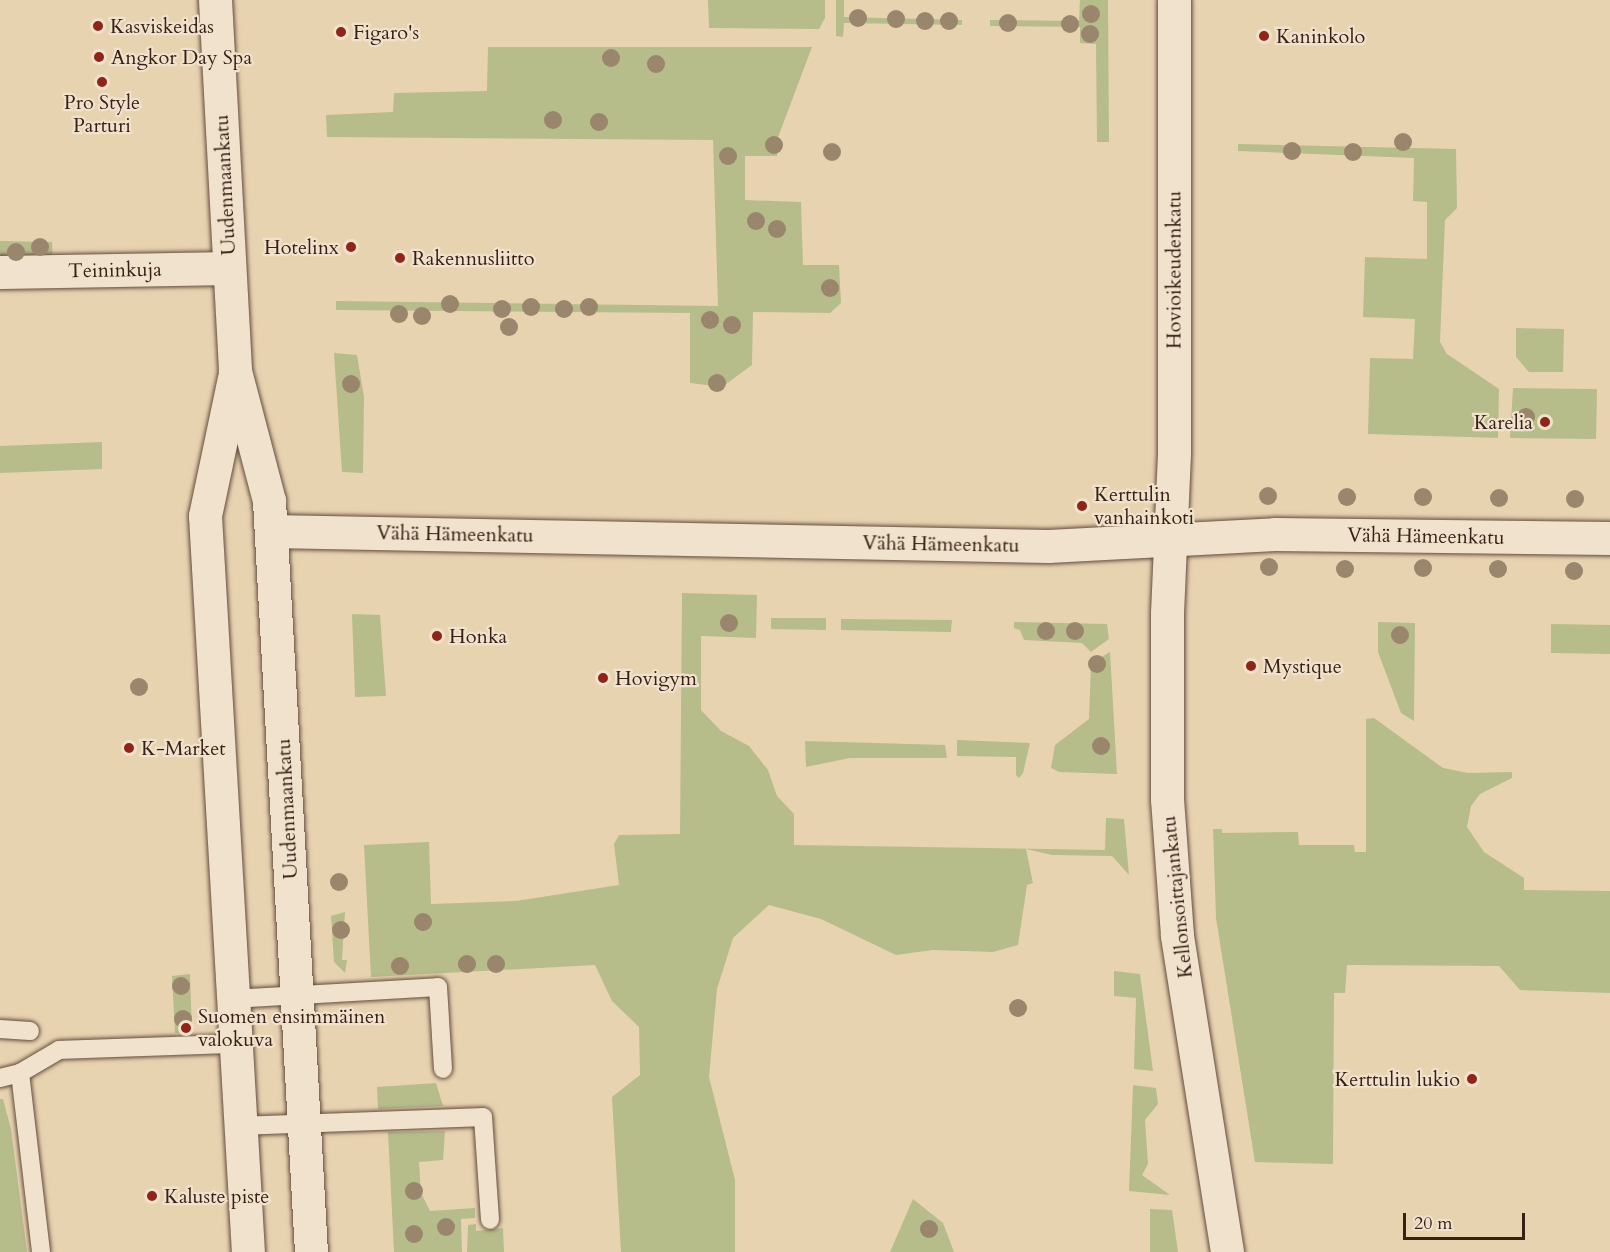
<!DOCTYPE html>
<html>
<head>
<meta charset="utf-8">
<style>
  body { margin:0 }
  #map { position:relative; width:1610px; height:1252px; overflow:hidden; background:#e8d3b1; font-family:Cardo,serif }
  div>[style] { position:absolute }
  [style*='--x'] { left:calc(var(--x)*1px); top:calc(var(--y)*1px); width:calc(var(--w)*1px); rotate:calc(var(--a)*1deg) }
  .green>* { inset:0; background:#b7bc8b }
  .roads { filter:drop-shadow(0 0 2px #644d3d) drop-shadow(0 0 2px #644d3d) }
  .lane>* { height:18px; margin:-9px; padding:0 9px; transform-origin:9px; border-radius:9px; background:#f0e2cc }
  .street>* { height:33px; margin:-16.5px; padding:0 16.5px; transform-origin:16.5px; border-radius:16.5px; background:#f0e2cc }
  .secondary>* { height:33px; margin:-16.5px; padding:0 16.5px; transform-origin:16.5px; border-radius:16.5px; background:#f0e2cc }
  .trees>* { width:18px; height:18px; margin:-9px; border-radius:50%; background:#99866c }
  .dots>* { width:16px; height:16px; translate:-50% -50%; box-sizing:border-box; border:3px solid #f0e2cc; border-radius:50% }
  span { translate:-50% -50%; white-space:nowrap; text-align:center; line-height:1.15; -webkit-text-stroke:4.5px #f0e2cc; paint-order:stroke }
  .poi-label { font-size:20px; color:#382016 }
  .left { translate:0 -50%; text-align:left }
  .right { translate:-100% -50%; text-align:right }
  .street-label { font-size:20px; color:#382016 }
  .scale { position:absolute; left:1403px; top:1213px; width:122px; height:27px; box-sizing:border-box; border:3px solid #382016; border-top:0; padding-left:8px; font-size:18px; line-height:21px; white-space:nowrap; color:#382016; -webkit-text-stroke:4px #f0e2cc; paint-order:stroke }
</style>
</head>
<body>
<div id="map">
  <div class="green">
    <div style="clip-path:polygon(708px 0,825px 0,825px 18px,819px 29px,709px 28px)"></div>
    <div style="clip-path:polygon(836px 0,844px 0,844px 17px,962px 20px,962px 25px,844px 23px,843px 37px,836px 36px)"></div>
    <div style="clip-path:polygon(1080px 0,1108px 0,1109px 142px,1097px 142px,1096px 44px,1080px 43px,1080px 27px,990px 26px,990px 20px,1079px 21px)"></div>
    <div style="clip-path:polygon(488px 47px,812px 47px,777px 140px,777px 156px,745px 156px,745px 200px,801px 202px,803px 265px,839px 265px,841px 303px,830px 313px,753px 312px,752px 365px,722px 387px,690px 383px,690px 313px,336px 310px,336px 301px,718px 306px,713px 140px,327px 137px,326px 115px,393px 112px,394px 93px,487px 91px)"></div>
    <div style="clip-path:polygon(1238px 144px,1456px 149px,1457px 208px,1445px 220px,1440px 342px,1447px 354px,1499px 389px,1498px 438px,1368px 434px,1370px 358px,1413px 359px,1415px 319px,1363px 317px,1365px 257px,1427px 259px,1427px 202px,1413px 201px,1414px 158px,1238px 151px)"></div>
    <div style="clip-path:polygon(0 241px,52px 242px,53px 265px,0 264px)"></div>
    <div style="clip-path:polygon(1516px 328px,1564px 329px,1563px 372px,1529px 372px,1516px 357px)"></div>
    <div style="clip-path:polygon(334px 353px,357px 355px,364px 397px,363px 473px,342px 472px)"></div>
    <div style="clip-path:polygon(1513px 388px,1597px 389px,1596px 439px,1510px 438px)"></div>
    <div style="clip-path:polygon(102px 442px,102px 469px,0 473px,0 446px)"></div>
    <div style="clip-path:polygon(682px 593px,757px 595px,756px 638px,701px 636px,701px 710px,721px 731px,749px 746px,768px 770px,777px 796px,794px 814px,794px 845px,1105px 850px,1106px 818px,1124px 819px,1129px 875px,1112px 856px,1052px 855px,1026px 849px,1033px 883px,1027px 885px,1018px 945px,993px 952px,933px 950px,896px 955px,821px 919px,769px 905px,733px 938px,717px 989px,709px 1077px,735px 1180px,735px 1252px,621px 1252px,612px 1097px,640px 1075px,639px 1027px,612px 1001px,595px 965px,371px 977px,364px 845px,429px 842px,431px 904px,516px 901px,619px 885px,614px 844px,619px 835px,680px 834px)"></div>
    <div style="clip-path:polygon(352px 614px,380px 615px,386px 696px,355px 697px)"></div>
    <div style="clip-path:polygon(771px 618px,826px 618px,826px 630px,771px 629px)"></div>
    <div style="clip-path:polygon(841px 619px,952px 620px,951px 632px,841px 630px)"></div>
    <div style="clip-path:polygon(1014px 622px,1107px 624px,1109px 639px,1091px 652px,1082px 643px,1024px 640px,1020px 630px,1014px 628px)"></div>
    <div style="clip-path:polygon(1378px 622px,1415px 623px,1414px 721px,1401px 713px,1378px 652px)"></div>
    <div style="clip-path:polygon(1551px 624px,1610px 625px,1610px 654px,1551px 653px)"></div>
    <div style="clip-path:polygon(1110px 652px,1117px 774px,1059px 772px,1051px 768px,1055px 745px,1089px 719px,1091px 663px)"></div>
    <div style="clip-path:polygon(1374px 718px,1443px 768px,1468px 773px,1512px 772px,1512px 778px,1480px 794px,1471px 806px,1467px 827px,1484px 852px,1524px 878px,1524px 890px,1610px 891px,1610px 993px,1520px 990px,1499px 966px,1347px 965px,1345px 993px,1334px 993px,1333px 1164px,1255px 1162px,1216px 918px,1213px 829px,1222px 829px,1222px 833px,1298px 832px,1299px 845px,1354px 845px,1355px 852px,1366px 852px,1366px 719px)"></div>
    <div style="clip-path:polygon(957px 740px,1030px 743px,1023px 773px,1019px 778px,1016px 775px,1016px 757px,957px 756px)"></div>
    <div style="clip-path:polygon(805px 741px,945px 745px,947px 758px,850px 758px,806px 767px)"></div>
    <div style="clip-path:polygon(345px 912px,342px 960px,347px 960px,345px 973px,334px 962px,331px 916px)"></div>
    <div style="clip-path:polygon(1114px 971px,1140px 974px,1153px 1071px,1134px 1069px,1136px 998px,1114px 996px)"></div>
    <div style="clip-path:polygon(190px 974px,192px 1032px,175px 1033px,172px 976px)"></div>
    <div style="clip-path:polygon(436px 1083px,443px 1106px,378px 1109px,377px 1087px)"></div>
    <div style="clip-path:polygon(1133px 1085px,1156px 1088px,1158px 1104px,1145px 1120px,1148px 1164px,1142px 1175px,1170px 1195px,1129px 1191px)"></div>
    <div style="clip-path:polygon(0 1099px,3px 1099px,11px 1129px,27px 1252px,0 1252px)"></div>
    <div style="clip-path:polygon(445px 1131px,443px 1160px,419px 1162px,421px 1193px,430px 1211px,475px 1208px,475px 1218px,461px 1219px,462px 1252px,394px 1252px,388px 1132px)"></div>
    <div style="clip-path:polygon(913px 1199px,943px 1223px,954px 1252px,890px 1252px)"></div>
    <div style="clip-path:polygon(1150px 1209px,1172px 1210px,1178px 1252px,1150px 1252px)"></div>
    <div style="clip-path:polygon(476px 1224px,476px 1231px,503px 1228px,504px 1252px,467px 1252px,468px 1225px)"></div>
  </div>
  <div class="roads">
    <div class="lane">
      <div style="--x:232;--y:999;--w:206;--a:-3.3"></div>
      <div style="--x:438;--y:987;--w:82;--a:86.5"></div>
      <div style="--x:0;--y:1029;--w:30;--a:4"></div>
      <div style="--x:20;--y:1073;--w:180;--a:83.3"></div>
      <div style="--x:0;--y:1078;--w:21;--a:-14"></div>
      <div style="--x:20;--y:1073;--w:45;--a:-30.5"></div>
      <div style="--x:59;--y:1050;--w:176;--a:-2"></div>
      <div style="--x:240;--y:1126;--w:243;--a:-2.1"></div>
      <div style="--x:483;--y:1117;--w:103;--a:86.1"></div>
    </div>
    <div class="street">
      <div style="--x:1174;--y:0;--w:453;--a:90"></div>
      <div style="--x:1174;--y:453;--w:160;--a:92.5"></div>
      <div style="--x:1167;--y:613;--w:186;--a:90"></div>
      <div style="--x:1167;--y:799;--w:137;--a:85.8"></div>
      <div style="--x:1177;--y:936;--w:320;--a:81"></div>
      <div style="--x:0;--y:272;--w:229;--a:-1"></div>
      <div style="--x:271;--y:531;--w:777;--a:1.11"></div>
      <div style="--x:1048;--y:546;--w:227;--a:-3"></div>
      <div style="--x:1275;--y:534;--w:335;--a:0.7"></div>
    </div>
    <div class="secondary">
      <div style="--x:215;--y:0;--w:372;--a:86.9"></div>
      <div style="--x:235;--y:371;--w:134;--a:75.3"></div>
      <div style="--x:269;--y:501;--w:752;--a:86.8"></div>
      <div style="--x:234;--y:378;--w:141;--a:101.9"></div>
      <div style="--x:205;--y:516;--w:737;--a:86.66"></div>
    </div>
  </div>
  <div class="trees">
    <div style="left:1091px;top:14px"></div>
    <div style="left:858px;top:18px"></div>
    <div style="left:896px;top:19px"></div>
    <div style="left:925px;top:21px"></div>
    <div style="left:949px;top:21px"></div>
    <div style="left:1008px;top:23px"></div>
    <div style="left:1070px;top:24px"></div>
    <div style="left:1090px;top:34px"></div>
    <div style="left:611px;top:58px"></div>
    <div style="left:656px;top:64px"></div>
    <div style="left:553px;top:120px"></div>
    <div style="left:599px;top:122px"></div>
    <div style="left:1403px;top:142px"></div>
    <div style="left:774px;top:145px"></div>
    <div style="left:1292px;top:151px"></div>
    <div style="left:832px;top:152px"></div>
    <div style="left:1353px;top:152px"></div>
    <div style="left:728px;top:156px"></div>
    <div style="left:756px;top:221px"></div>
    <div style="left:777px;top:229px"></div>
    <div style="left:40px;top:247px"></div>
    <div style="left:16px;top:252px"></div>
    <div style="left:830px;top:288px"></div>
    <div style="left:450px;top:304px"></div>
    <div style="left:531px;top:307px"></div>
    <div style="left:589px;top:307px"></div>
    <div style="left:502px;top:309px"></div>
    <div style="left:564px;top:309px"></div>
    <div style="left:399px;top:314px"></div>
    <div style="left:422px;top:316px"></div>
    <div style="left:710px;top:320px"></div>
    <div style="left:732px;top:325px"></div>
    <div style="left:509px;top:327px"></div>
    <div style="left:717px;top:383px"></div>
    <div style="left:351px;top:384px"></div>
    <div style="left:1526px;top:417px"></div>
    <div style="left:1268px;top:496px"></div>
    <div style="left:1347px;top:497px"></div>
    <div style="left:1423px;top:497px"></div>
    <div style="left:1499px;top:498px"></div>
    <div style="left:1575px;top:499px"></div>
    <div style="left:1269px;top:567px"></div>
    <div style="left:1423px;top:568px"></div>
    <div style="left:1345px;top:569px"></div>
    <div style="left:1498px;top:569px"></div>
    <div style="left:1574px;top:571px"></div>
    <div style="left:729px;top:623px"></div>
    <div style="left:1046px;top:631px"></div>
    <div style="left:1075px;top:631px"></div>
    <div style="left:1400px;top:635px"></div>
    <div style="left:1097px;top:664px"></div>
    <div style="left:139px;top:687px"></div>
    <div style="left:1101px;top:746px"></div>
    <div style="left:339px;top:882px"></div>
    <div style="left:423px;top:922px"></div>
    <div style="left:341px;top:930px"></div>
    <div style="left:467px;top:964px"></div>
    <div style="left:496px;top:964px"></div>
    <div style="left:400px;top:966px"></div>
    <div style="left:181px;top:986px"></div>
    <div style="left:1018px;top:1008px"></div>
    <div style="left:183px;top:1019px"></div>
    <div style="left:414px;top:1191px"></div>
    <div style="left:446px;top:1227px"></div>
    <div style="left:929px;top:1229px"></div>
    <div style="left:414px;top:1234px"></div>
  </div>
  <div class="dots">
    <div style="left:98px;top:26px;background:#8f2418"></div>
    <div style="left:341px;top:32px;background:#8f2418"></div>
    <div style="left:1264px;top:36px;background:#8f2418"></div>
    <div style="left:99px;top:57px;background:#8f2418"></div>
    <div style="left:102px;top:82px;background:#8f2418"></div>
    <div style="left:351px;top:247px;background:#8f2418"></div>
    <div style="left:400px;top:258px;background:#8f2418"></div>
    <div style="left:1545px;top:422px;background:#8f2418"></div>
    <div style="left:1082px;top:506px;background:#8f2418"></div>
    <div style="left:437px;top:636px;background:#8f2418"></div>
    <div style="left:1251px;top:666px;background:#8f2418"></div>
    <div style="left:603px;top:678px;background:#8f2418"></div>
    <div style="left:129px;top:748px;background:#8f2418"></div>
    <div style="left:186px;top:1028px;background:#8f2418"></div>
    <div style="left:1472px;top:1079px;background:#8f2418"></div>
    <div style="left:152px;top:1196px;background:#8f2418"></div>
  </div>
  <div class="poi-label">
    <span class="left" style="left:110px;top:26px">Kasviskeidas</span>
    <span class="left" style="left:353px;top:32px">Figaro's</span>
    <span class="left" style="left:1276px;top:36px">Kaninkolo</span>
    <span class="left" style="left:111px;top:57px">Angkor Day Spa</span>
    <span style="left:102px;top:114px">Pro Style<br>Parturi</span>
    <span class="right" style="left:339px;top:247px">Hotelinx</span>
    <span class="left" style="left:412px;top:258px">Rakennusliitto</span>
    <span class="right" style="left:1533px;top:422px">Karelia</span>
    <span class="left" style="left:1094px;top:506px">Kerttulin<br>vanhainkoti</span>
    <span class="left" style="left:449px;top:636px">Honka</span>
    <span class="left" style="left:1263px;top:666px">Mystique</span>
    <span class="left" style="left:615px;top:678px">Hovigym</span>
    <span class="left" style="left:141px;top:748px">K-Market</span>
    <span class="left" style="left:198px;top:1028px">Suomen ensimmäinen<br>valokuva</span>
    <span class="right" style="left:1460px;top:1079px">Kerttulin lukio</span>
    <span class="left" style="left:164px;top:1196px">Kaluste piste</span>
  </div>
  <div class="street-label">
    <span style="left:225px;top:185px;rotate:-93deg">Uudenmaankatu</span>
    <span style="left:115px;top:270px;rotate:-1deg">Teininkuja</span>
    <span style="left:1174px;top:270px;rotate:-90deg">Hovioikeudenkatu</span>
    <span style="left:455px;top:534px;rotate:1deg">Vähä Hämeenkatu</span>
    <span style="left:1426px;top:536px;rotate:1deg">Vähä Hämeenkatu</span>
    <span style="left:941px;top:544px;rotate:1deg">Vähä Hämeenkatu</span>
    <span style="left:287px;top:809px;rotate:-93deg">Uudenmaankatu</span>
    <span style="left:1177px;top:897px;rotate:-96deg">Kellonsoittajankatu</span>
  </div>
  <div class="scale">20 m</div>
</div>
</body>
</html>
